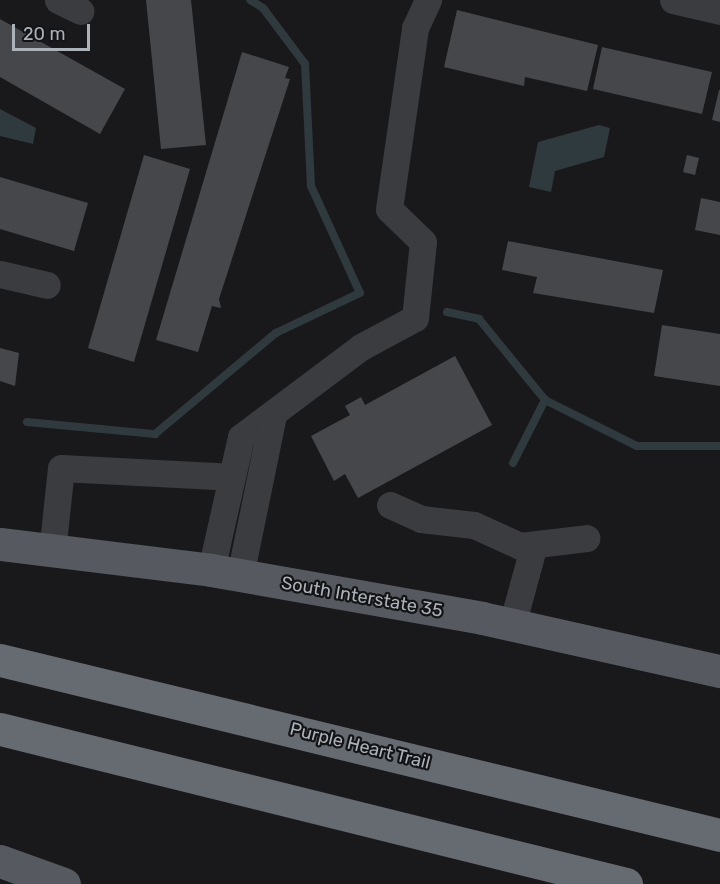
<!DOCTYPE html>
<html>
<head>
<meta charset="utf-8">
<style>
  body { margin:0 }
  #map { position:relative; width:720px; height:884px; overflow:hidden; background:#19191b; font-family:Rubik,sans-serif }
  div>[style] { position:absolute }
  [style*='--x'] { left:calc(var(--x)*1px); top:calc(var(--y)*1px); width:calc(var(--w)*1px); rotate:calc(var(--a)*1deg) }
  .water>* { inset:0; background:#2f3a3f }
  .stream>* { height:8px; margin:-4px; padding:0 4px; transform-origin:4px; border-radius:4px; background:#2f3a3f }
  .building>* { inset:0; background:#46474b }
  .minor>* { height:27px; margin:-13.5px; padding:0 13.5px; transform-origin:13.5px; border-radius:13.5px; background:#3a3c40 }
  .major>* { height:33px; margin:-16.5px; padding:0 16.5px; transform-origin:16.5px; border-radius:16.5px; background:#56595f }
  .highway>* { height:33px; margin:-16.5px; padding:0 16.5px; transform-origin:16.5px; border-radius:16.5px; background:#666a71 }
  span { translate:-50% -50%; white-space:nowrap; text-align:center; line-height:1.15; -webkit-text-stroke:4.5px #141416; paint-order:stroke }
  .street-label { font-size:18px; color:#acb2ba }
  .scale { position:absolute; left:12px; top:24px; width:78px; height:27px; box-sizing:border-box; border:3px solid #acb2ba; border-top:0; padding-left:8px; font-size:18px; line-height:21px; white-space:nowrap; color:#acb2ba; -webkit-text-stroke:4px #141416; paint-order:stroke }
</style>
</head>
<body>
<div id="map">
  <div class="water">
    <div style="clip-path:polygon(0 109px,36px 128px,33px 144px,0 136px)"></div>
    <div style="clip-path:polygon(599px 125px,610px 128px,604px 157px,555px 171px,551px 192px,529px 187px,538px 142px)"></div>
  </div>
  <div class="stream">
    <div style="--x:447;--y:312;--w:33;--a:12"></div>
    <div style="--x:479;--y:319;--w:104;--a:50.8"></div>
    <div style="--x:545;--y:400;--w:103;--a:26.6"></div>
    <div style="--x:637;--y:446;--w:83;--a:0"></div>
    <div style="--x:27;--y:422;--w:129;--a:5.4"></div>
    <div style="--x:155;--y:434;--w:158;--a:-39.9"></div>
    <div style="--x:276;--y:333;--w:93;--a:-25.5"></div>
    <div style="--x:360;--y:293;--w:118;--a:-114.6"></div>
    <div style="--x:311;--y:186;--w:122;--a:-92.8"></div>
    <div style="--x:305;--y:64;--w:70;--a:-126.9"></div>
    <div style="--x:263;--y:8;--w:15;--a:-148"></div>
    <div style="--x:513;--y:463;--w:71;--a:-63.1"></div>
  </div>
  <div class="building">
    <div style="clip-path:polygon(146px 0,191px 0,206px 145px,161px 149px)"></div>
    <div style="clip-path:polygon(457px 10px,598px 45px,587px 91px,525px 77px,524px 86px,444px 67px)"></div>
    <div style="clip-path:polygon(0 19px,125px 89px,100px 134px,0 77px)"></div>
    <div style="clip-path:polygon(602px 47px,712px 72px,702px 114px,593px 89px)"></div>
    <div style="clip-path:polygon(242px 52px,289px 67px,285px 78px,290px 79px,219px 299px,221px 308px,212px 306px,198px 352px,156px 340px)"></div>
    <div style="clip-path:polygon(719px 90px,720px 90px,720px 122px,712px 120px)"></div>
    <div style="clip-path:polygon(144px 155px,190px 169px,134px 362px,88px 348px)"></div>
    <div style="clip-path:polygon(687px 155px,699px 158px,695px 175px,683px 172px)"></div>
    <div style="clip-path:polygon(0 177px,88px 203px,74px 251px,0 229px)"></div>
    <div style="clip-path:polygon(701px 198px,720px 202px,720px 235px,695px 230px)"></div>
    <div style="clip-path:polygon(508px 241px,663px 270px,654px 313px,533px 293px,537px 277px,502px 270px)"></div>
    <div style="clip-path:polygon(662px 325px,720px 334px,720px 386px,654px 376px)"></div>
    <div style="clip-path:polygon(0 348px,19px 353px,15px 386px,0 381px)"></div>
    <div style="clip-path:polygon(455px 356px,492px 425px,358px 498px,345px 474px,334px 481px,311px 436px,350px 415px,345px 406px,361px 397px,365px 405px)"></div>
  </div>
  <div class="minor">
    <div style="--x:58;--y:0;--w:25;--a:26"></div>
    <div style="--x:673;--y:0;--w:48;--a:13.2"></div>
    <div style="--x:0;--y:274;--w:48;--a:13.2"></div>
    <div style="--x:390;--y:505;--w:34;--a:24"></div>
    <div style="--x:421;--y:519;--w:53;--a:6.5"></div>
    <div style="--x:474;--y:525;--w:51;--a:24.5"></div>
    <div style="--x:520;--y:546;--w:67;--a:-6.8"></div>
    <div style="--x:52;--y:552;--w:84;--a:-83.9"></div>
    <div style="--x:61;--y:468;--w:169;--a:3"></div>
    <div style="--x:211;--y:570;--w:136;--a:-77.3"></div>
    <div style="--x:241;--y:437;--w:150;--a:-36.9"></div>
    <div style="--x:361;--y:347;--w:61;--a:-28.2"></div>
    <div style="--x:415;--y:318;--w:76;--a:-84"></div>
    <div style="--x:423;--y:242;--w:47;--a:-135.9"></div>
    <div style="--x:389;--y:209;--w:183;--a:-81.8"></div>
    <div style="--x:415;--y:28;--w:31;--a:-65"></div>
    <div style="--x:240;--y:576;--w:164;--a:-78.4"></div>
    <div style="--x:512;--y:625;--w:80;--a:-74.7"></div>
  </div>
  <div class="major">
    <div style="--x:0;--y:544;--w:213;--a:7"></div>
    <div style="--x:211;--y:570;--w:275;--a:10"></div>
    <div style="--x:482;--y:618;--w:244;--a:12.6"></div>
    <div style="--x:0;--y:861;--w:68;--a:19.8"></div>
  </div>
  <div class="highway">
    <div style="--x:0;--y:660;--w:741;--a:13.66"></div>
    <div style="--x:0;--y:729;--w:645;--a:13.91"></div>
  </div>
  <div class="street-label">
    <span style="left:362px;top:597px;rotate:10deg">South Interstate 35</span>
    <span style="left:360px;top:746px;rotate:14deg">Purple Heart Trail</span>
  </div>
  <div class="scale">20 m</div>
</div>
</body>
</html>
